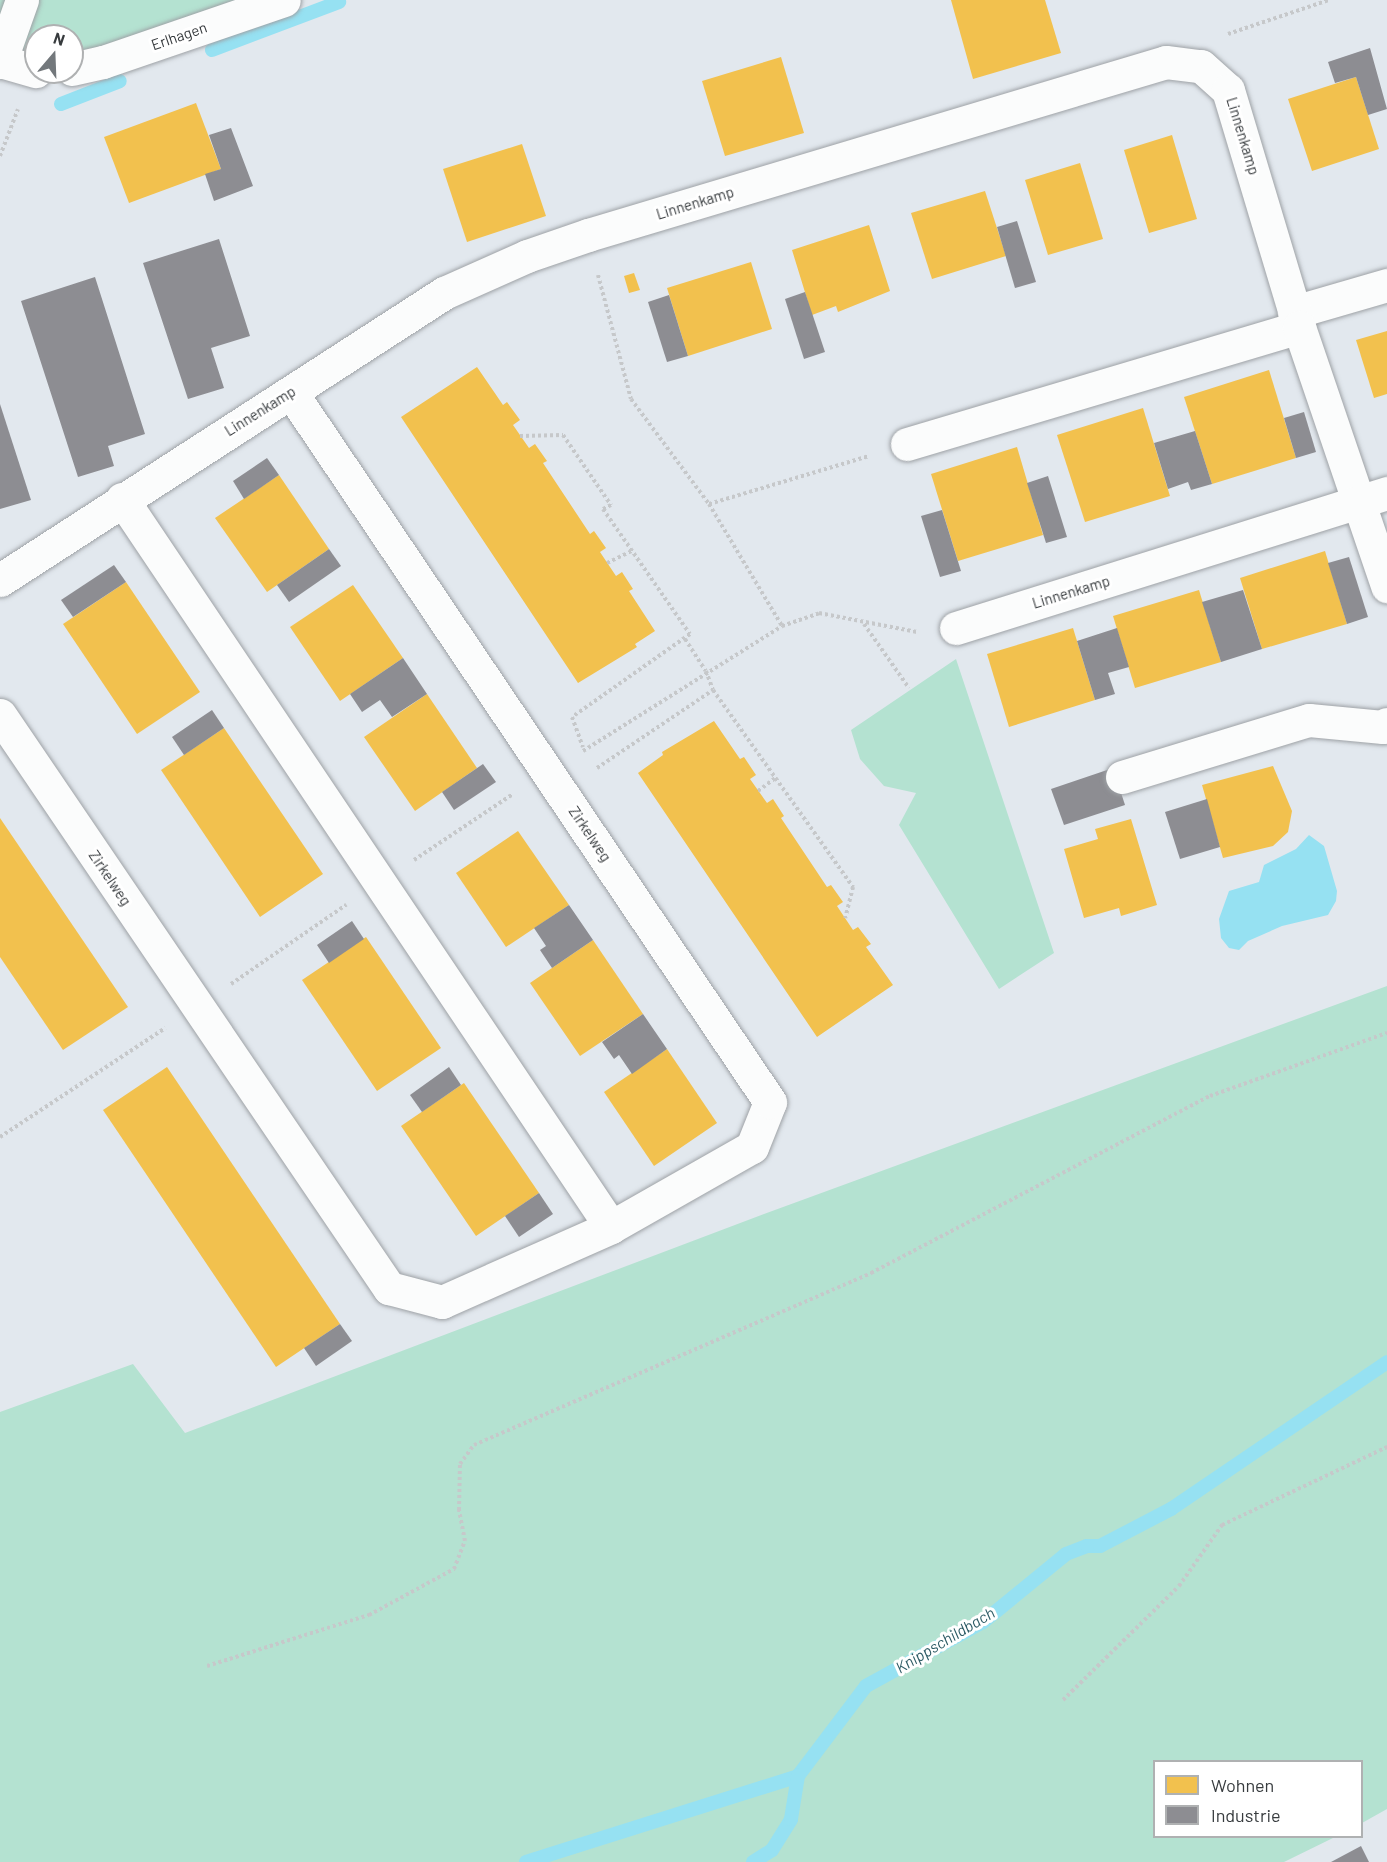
<!DOCTYPE html>
<html>
<head>
<meta charset="utf-8">
<style>
  body { margin:0 }
  #map { position:relative; width:1387px; height:1862px; overflow:hidden; background:#e2e8ee; font-family:Barlow,sans-serif }
  div>[style] { position:absolute }
  [style*='--x'] { left:calc(var(--x)*1px); top:calc(var(--y)*1px); width:calc(var(--w)*1px); rotate:calc(var(--a)*1deg) }
  .green>* { inset:0; background:#b4e2d1 }
  .water>* { inset:0; background:#96e1f2 }
  .homes>* { inset:0; background:#f2c14e }
  .industry>* { inset:0; background:#8d8d92 }
  .stream>* { height:14px; margin:-7px; padding:0 7px; transform-origin:7px; border-radius:7px; background:#96e1f2 }
  .path>* { height:4px; margin-top:-2px; transform-origin:0; background:repeating-linear-gradient(90deg,#c6c8ca 0 3px,transparent 0 6px) }
  .roads { filter:drop-shadow(0 0 2px #9ea2a6) drop-shadow(0 0 2px #9ea2a6) }
  .minor>* { height:33px; margin:-16.5px; padding:0 16.5px; transform-origin:16.5px; border-radius:16.5px; background:#fbfcfc }
  span { translate:-50% -50%; white-space:nowrap; text-align:center; line-height:1.15; -webkit-text-stroke:6px #fff; paint-order:stroke }
  .street-label { font-size:15px; color:#373b3e }
  .water-label { font-size:16px; color:#2d5b65; font-style:italic }
  .legend { position:absolute; left:1153px; top:1760px; width:210px; height:78px; box-sizing:border-box; background:#fff; border:2px solid #afb1b2; margin:0; padding:8px 10px; list-style:none; font-size:18px; color:#373b3e }
  .legend li { display:flex; align-items:center; gap:12px; height:30px }
  .legend b { width:30px; border:2px solid #afb1b2 }
  .north { position:absolute; left:24px; top:24px; width:60px; height:60px; box-sizing:border-box; background:#fff; border:2px solid #afb1b2; border-radius:50%; rotate:19deg; font-size:16px; font-weight:700; line-height:24px; text-align:center; color:#373b3e }
  .north::after { content:''; display:block; margin:auto; width:21px; height:27px; background:#73787c; clip-path:polygon(50% 0,100% 100%,50% 72%,0 100%) }
</style>
</head>
<body>
<div id="map">
  <div class="green">
    <div style="clip-path:polygon(0 0,284px 0,72px 69px,72px 36px,36px 36px,36px 71px,0 62px)"></div>
    <div style="clip-path:polygon(956px 659px,1054px 953px,999px 989px,899px 825px,916px 793px,884px 786px,860px 759px,851px 730px)"></div>
    <div style="clip-path:polygon(1387px 986px,1387px 1809px,1362px 1823px,1362px 1762px,1154px 1762px,1154px 1836px,1335px 1837px,1284px 1862px,0 1862px,0 1412px,133px 1364px,185px 1433px,764px 1214px)"></div>
  </div>
  <div class="water">
    <div style="clip-path:polygon(1309px 835px,1324px 846px,1337px 891px,1336px 901px,1328px 915px,1282px 926px,1248px 941px,1239px 950px,1229px 948px,1221px 938px,1219px 919px,1229px 891px,1259px 882px,1264px 865px,1296px 849px)"></div>
  </div>
  <div class="homes">
    <div style="clip-path:polygon(951px 0,1045px 0,1061px 53px,973px 79px)"></div>
    <div style="clip-path:polygon(781px 57px,804px 133px,725px 156px,702px 81px)"></div>
    <div style="clip-path:polygon(1356px 77px,1379px 149px,1312px 171px,1288px 99px)"></div>
    <div style="clip-path:polygon(196px 103px,221px 169px,129px 203px,104px 137px)"></div>
    <div style="clip-path:polygon(1172px 135px,1197px 219px,1149px 233px,1124px 150px)"></div>
    <div style="clip-path:polygon(522px 144px,546px 216px,467px 242px,443px 169px)"></div>
    <div style="clip-path:polygon(1080px 163px,1103px 239px,1048px 255px,1025px 180px)"></div>
    <div style="clip-path:polygon(985px 191px,1006px 256px,932px 279px,911px 213px)"></div>
    <div style="clip-path:polygon(869px 225px,890px 291px,838px 312px,836px 306px,812px 315px,792px 250px)"></div>
    <div style="clip-path:polygon(751px 262px,772px 329px,688px 356px,667px 288px)"></div>
    <div style="clip-path:polygon(634px 273px,640px 290px,629px 293px,624px 276px)"></div>
    <div style="clip-path:polygon(1387px 331px,1387px 394px,1374px 398px,1356px 340px)"></div>
    <div style="clip-path:polygon(477px 367px,503px 405px,507px 402px,520px 420px,513px 425px,529px 448px,535px 444px,547px 461px,543px 463px,590px 534px,594px 531px,606px 548px,600px 552px,616px 576px,622px 572px,633px 589px,629px 591px,655px 631px,635px 644px,637px 647px,578px 683px,401px 417px)"></div>
    <div style="clip-path:polygon(1269px 370px,1296px 458px,1212px 484px,1184px 397px)"></div>
    <div style="clip-path:polygon(1143px 408px,1170px 496px,1085px 522px,1057px 435px)"></div>
    <div style="clip-path:polygon(1017px 447px,1043px 535px,958px 561px,931px 474px)"></div>
    <div style="clip-path:polygon(279px 475px,329px 549px,267px 592px,215px 518px)"></div>
    <div style="clip-path:polygon(1325px 551px,1347px 624px,1262px 649px,1240px 578px)"></div>
    <div style="clip-path:polygon(126px 582px,200px 692px,137px 734px,63px 624px)"></div>
    <div style="clip-path:polygon(353px 585px,403px 658px,340px 701px,290px 627px)"></div>
    <div style="clip-path:polygon(1199px 590px,1221px 662px,1135px 688px,1113px 616px)"></div>
    <div style="clip-path:polygon(1073px 628px,1095px 700px,1009px 727px,987px 654px)"></div>
    <div style="clip-path:polygon(427px 694px,477px 768px,415px 811px,364px 737px)"></div>
    <div style="clip-path:polygon(714px 721px,740px 759px,744px 757px,756px 775px,750px 779px,767px 803px,773px 799px,784px 816px,781px 818px,827px 887px,831px 885px,843px 902px,837px 906px,853px 930px,858px 927px,871px 944px,866px 947px,893px 985px,817px 1037px,638px 773px,663px 755px,662px 752px)"></div>
    <div style="clip-path:polygon(224px 728px,323px 874px,260px 917px,161px 770px)"></div>
    <div style="clip-path:polygon(1273px 766px,1292px 811px,1288px 832px,1273px 846px,1223px 858px,1202px 785px)"></div>
    <div style="clip-path:polygon(0 818px,128px 1007px,63px 1050px,0 957px)"></div>
    <div style="clip-path:polygon(1131px 819px,1157px 905px,1121px 916px,1119px 908px,1084px 918px,1064px 849px,1098px 839px,1095px 829px)"></div>
    <div style="clip-path:polygon(518px 831px,569px 905px,506px 947px,456px 873px)"></div>
    <div style="clip-path:polygon(366px 937px,441px 1048px,377px 1091px,302px 980px)"></div>
    <div style="clip-path:polygon(593px 940px,643px 1014px,580px 1056px,530px 983px)"></div>
    <div style="clip-path:polygon(667px 1049px,717px 1123px,654px 1166px,604px 1092px)"></div>
    <div style="clip-path:polygon(167px 1067px,340px 1324px,276px 1367px,103px 1110px)"></div>
    <div style="clip-path:polygon(464px 1083px,539px 1193px,476px 1236px,401px 1126px)"></div>
  </div>
  <div class="industry">
    <div style="clip-path:polygon(1370px 48px,1387px 109px,1368px 115px,1356px 77px,1335px 83px,1328px 62px)"></div>
    <div style="clip-path:polygon(231px 128px,253px 186px,214px 201px,205px 174px,221px 169px,209px 135px)"></div>
    <div style="clip-path:polygon(1017px 221px,1036px 282px,1015px 288px,997px 227px)"></div>
    <div style="clip-path:polygon(219px 239px,250px 336px,211px 348px,224px 388px,188px 399px,143px 263px)"></div>
    <div style="clip-path:polygon(95px 277px,145px 434px,108px 446px,114px 466px,78px 477px,21px 301px)"></div>
    <div style="clip-path:polygon(805px 292px,825px 352px,804px 359px,785px 299px)"></div>
    <div style="clip-path:polygon(669px 295px,688px 356px,667px 362px,648px 302px)"></div>
    <div style="clip-path:polygon(0 404px,31px 500px,0 509px)"></div>
    <div style="clip-path:polygon(1304px 412px,1316px 452px,1296px 458px,1284px 418px)"></div>
    <div style="clip-path:polygon(1195px 431px,1212px 484px,1191px 490px,1188px 482px,1168px 489px,1154px 443px)"></div>
    <div style="clip-path:polygon(267px 458px,279px 475px,244px 499px,233px 481px)"></div>
    <div style="clip-path:polygon(1048px 476px,1067px 537px,1046px 543px,1027px 483px)"></div>
    <div style="clip-path:polygon(942px 510px,961px 571px,940px 577px,921px 516px)"></div>
    <div style="clip-path:polygon(329px 549px,341px 566px,289px 602px,277px 585px)"></div>
    <div style="clip-path:polygon(1349px 557px,1368px 617px,1347px 624px,1328px 563px)"></div>
    <div style="clip-path:polygon(114px 565px,126px 582px,73px 617px,61px 600px)"></div>
    <div style="clip-path:polygon(1243px 590px,1262px 649px,1221px 662px,1202px 602px)"></div>
    <div style="clip-path:polygon(1117px 628px,1129px 667px,1108px 673px,1115px 694px,1095px 700px,1077px 641px)"></div>
    <div style="clip-path:polygon(403px 658px,427px 694px,392px 717px,380px 700px,362px 712px,350px 694px)"></div>
    <div style="clip-path:polygon(212px 710px,224px 728px,184px 755px,172px 737px)"></div>
    <div style="clip-path:polygon(483px 764px,496px 782px,454px 810px,442px 792px)"></div>
    <div style="clip-path:polygon(1113px 768px,1125px 805px,1064px 825px,1051px 789px)"></div>
    <div style="clip-path:polygon(1207px 799px,1220px 847px,1180px 859px,1165px 812px)"></div>
    <div style="clip-path:polygon(569px 905px,593px 940px,552px 968px,540px 950px,546px 946px,534px 928px)"></div>
    <div style="clip-path:polygon(352px 921px,364px 939px,329px 963px,317px 945px)"></div>
    <div style="clip-path:polygon(643px 1014px,667px 1049px,632px 1074px,619px 1055px,614px 1059px,602px 1042px)"></div>
    <div style="clip-path:polygon(449px 1067px,461px 1085px,422px 1112px,410px 1095px)"></div>
    <div style="clip-path:polygon(539px 1193px,553px 1214px,519px 1237px,505px 1216px)"></div>
    <div style="clip-path:polygon(340px 1324px,352px 1341px,316px 1366px,304px 1348px)"></div>
    <div style="clip-path:polygon(1361px 1846px,1369px 1862px,1331px 1862px)"></div>
  </div>
  <div class="stream">
    <div style="--x:212;--y:50;--w:136;--a:-20.7"></div>
    <div style="--x:61;--y:104;--w:63;--a:-21.3"></div>
    <div style="--x:526;--y:1862;--w:285;--a:-17.5"></div>
    <div style="--x:798;--y:1776;--w:113;--a:-52.9"></div>
    <div style="--x:866;--y:1686;--w:133;--a:-28.7"></div>
    <div style="--x:983;--y:1622;--w:107;--a:-39.3"></div>
    <div style="--x:1066;--y:1554;--w:22;--a:-21"></div>
    <div style="--x:1087;--y:1546;--w:13;--a:0"></div>
    <div style="--x:1100;--y:1546;--w:80;--a:-27.5"></div>
    <div style="--x:1171;--y:1509;--w:261;--a:-34.2"></div>
    <div style="--x:753;--y:1862;--w:22;--a:-32"></div>
    <div style="--x:772;--y:1850;--w:36;--a:-58"></div>
    <div style="--x:791;--y:1819;--w:44;--a:-80.8"></div>
  </div>
  <div class="path">
    <div style="--x:1228;--y:34;--w:107;--a:-18.6"></div>
    <div style="--x:0;--y:156;--w:50;--a:-69"></div>
    <div style="--x:598;--y:275;--w:128;--a:75.1"></div>
    <div style="--x:631;--y:399;--w:131;--a:53.4"></div>
    <div style="--x:709;--y:504;--w:142;--a:59.1"></div>
    <div style="--x:520;--y:436;--w:43;--a:-1.3"></div>
    <div style="--x:563;--y:435;--w:85;--a:55.6"></div>
    <div style="--x:611;--y:505;--w:9;--a:153"></div>
    <div style="--x:603;--y:509;--w:152;--a:55.2"></div>
    <div style="--x:690;--y:634;--w:144;--a:144.9"></div>
    <div style="--x:572;--y:717;--w:32;--a:70"></div>
    <div style="--x:709;--y:504;--w:167;--a:-16.7"></div>
    <div style="--x:607;--y:563;--w:28;--a:-26"></div>
    <div style="--x:864;--y:624;--w:78;--a:54.9"></div>
    <div style="--x:685;--y:639;--w:38;--a:57"></div>
    <div style="--x:706;--y:671;--w:20;--a:70"></div>
    <div style="--x:583;--y:751;--w:235;--a:-32.1"></div>
    <div style="--x:782;--y:626;--w:39;--a:-19"></div>
    <div style="--x:819;--y:613;--w:100;--a:11"></div>
    <div style="--x:597;--y:768;--w:140;--a:-33.9"></div>
    <div style="--x:713;--y:690;--w:242;--a:54.6"></div>
    <div style="--x:853;--y:887;--w:32;--a:104"></div>
    <div style="--x:758;--y:791;--w:21;--a:-37"></div>
    <div style="--x:414;--y:860;--w:119;--a:-33.7"></div>
    <div style="--x:231;--y:984;--w:140;--a:-34.5"></div>
    <div style="--x:0;--y:1137;--w:198;--a:-33.4"></div>
    <div style="--x:207;--y:1666;--w:170;--a:-17.5"></div>
    <div style="--x:369;--y:1615;--w:97;--a:-28.4"></div>
    <div style="--x:454;--y:1569;--w:30;--a:-69"></div>
    <div style="--x:465;--y:1541;--w:32;--a:-101"></div>
    <div style="--x:459;--y:1510;--w:46;--a:-88.8"></div>
    <div style="--x:460;--y:1464;--w:24;--a:-54"></div>
    <div style="--x:474;--y:1445;--w:433;--a:-23.4"></div>
    <div style="--x:871;--y:1273;--w:382;--a:-27.6"></div>
    <div style="--x:1210;--y:1096;--w:188;--a:-19.6"></div>
    <div style="--x:1063;--y:1700;--w:163;--a:-44.5"></div>
    <div style="--x:1179;--y:1586;--w:75;--a:-54.8"></div>
    <div style="--x:1222;--y:1525;--w:183;--a:-25.3"></div>
  </div>
  <div class="roads">
    <div class="minor">
      <div style="--x:0;--y:61;--w:37;--a:16"></div>
      <div style="--x:0;--y:62;--w:66;--a:-70.5"></div>
      <div style="--x:72;--y:69;--w:32;--a:-13"></div>
      <div style="--x:103;--y:62;--w:191;--a:-18.9"></div>
      <div style="--x:1294;--y:312;--w:97;--a:-16.2"></div>
      <div style="--x:907;--y:444;--w:409;--a:-16.6"></div>
      <div style="--x:122;--y:499;--w:877;--a:56.11"></div>
      <div style="--x:0;--y:580;--w:529;--a:-32.88"></div>
      <div style="--x:444;--y:293;--w:91;--a:-24"></div>
      <div style="--x:527;--y:256;--w:65;--a:-19"></div>
      <div style="--x:588;--y:235;--w:603;--a:-16.66"></div>
      <div style="--x:1166;--y:62;--w:35;--a:7"></div>
      <div style="--x:1201;--y:66;--w:36;--a:42"></div>
      <div style="--x:1228;--y:90;--w:247;--a:73.3"></div>
      <div style="--x:1299;--y:327;--w:274;--a:71.2"></div>
      <div style="--x:956;--y:628;--w:452;--a:-17.4"></div>
      <div style="--x:0;--y:715;--w:693;--a:55.83"></div>
      <div style="--x:389;--y:1288;--w:55;--a:14.8"></div>
      <div style="--x:442;--y:1302;--w:185;--a:-23.9"></div>
      <div style="--x:611;--y:1227;--w:162;--a:-29.6"></div>
      <div style="--x:752;--y:1147;--w:48;--a:-68.2"></div>
      <div style="--x:770;--y:1102;--w:856;--a:-124.01"></div>
      <div style="--x:1122;--y:777;--w:195;--a:-17"></div>
      <div style="--x:1309;--y:720;--w:74;--a:5.4"></div>
      <div style="--x:1383;--y:727;--w:5;--a:-37"></div>
    </div>
  </div>
  <div class="street-label">
    <span style="left:179px;top:36px;rotate:-19deg">Erlhagen</span>
    <span style="left:1243px;top:136px;rotate:73deg">Linnenkamp</span>
    <span style="left:695px;top:203px;rotate:-17deg">Linnenkamp</span>
    <span style="left:260px;top:411px;rotate:-32deg">Linnenkamp</span>
    <span style="left:1071px;top:592px;rotate:-17deg">Linnenkamp</span>
    <span style="left:590px;top:834px;rotate:56deg">Zirkelweg</span>
    <span style="left:110px;top:878px;rotate:56deg">Zirkelweg</span>
  </div>
  <div class="water-label">
    <span style="left:945px;top:1640px;rotate:-31deg">Knippschildbach</span>
  </div>
  <ul class="legend">
  <li><b style="height:16px;background:#f2c14e"></b>Wohnen</li>
  <li><b style="height:16px;background:#8d8d92"></b>Industrie</li>
  </ul>
  <div class="north">N</div>
</div>
</body>
</html>
